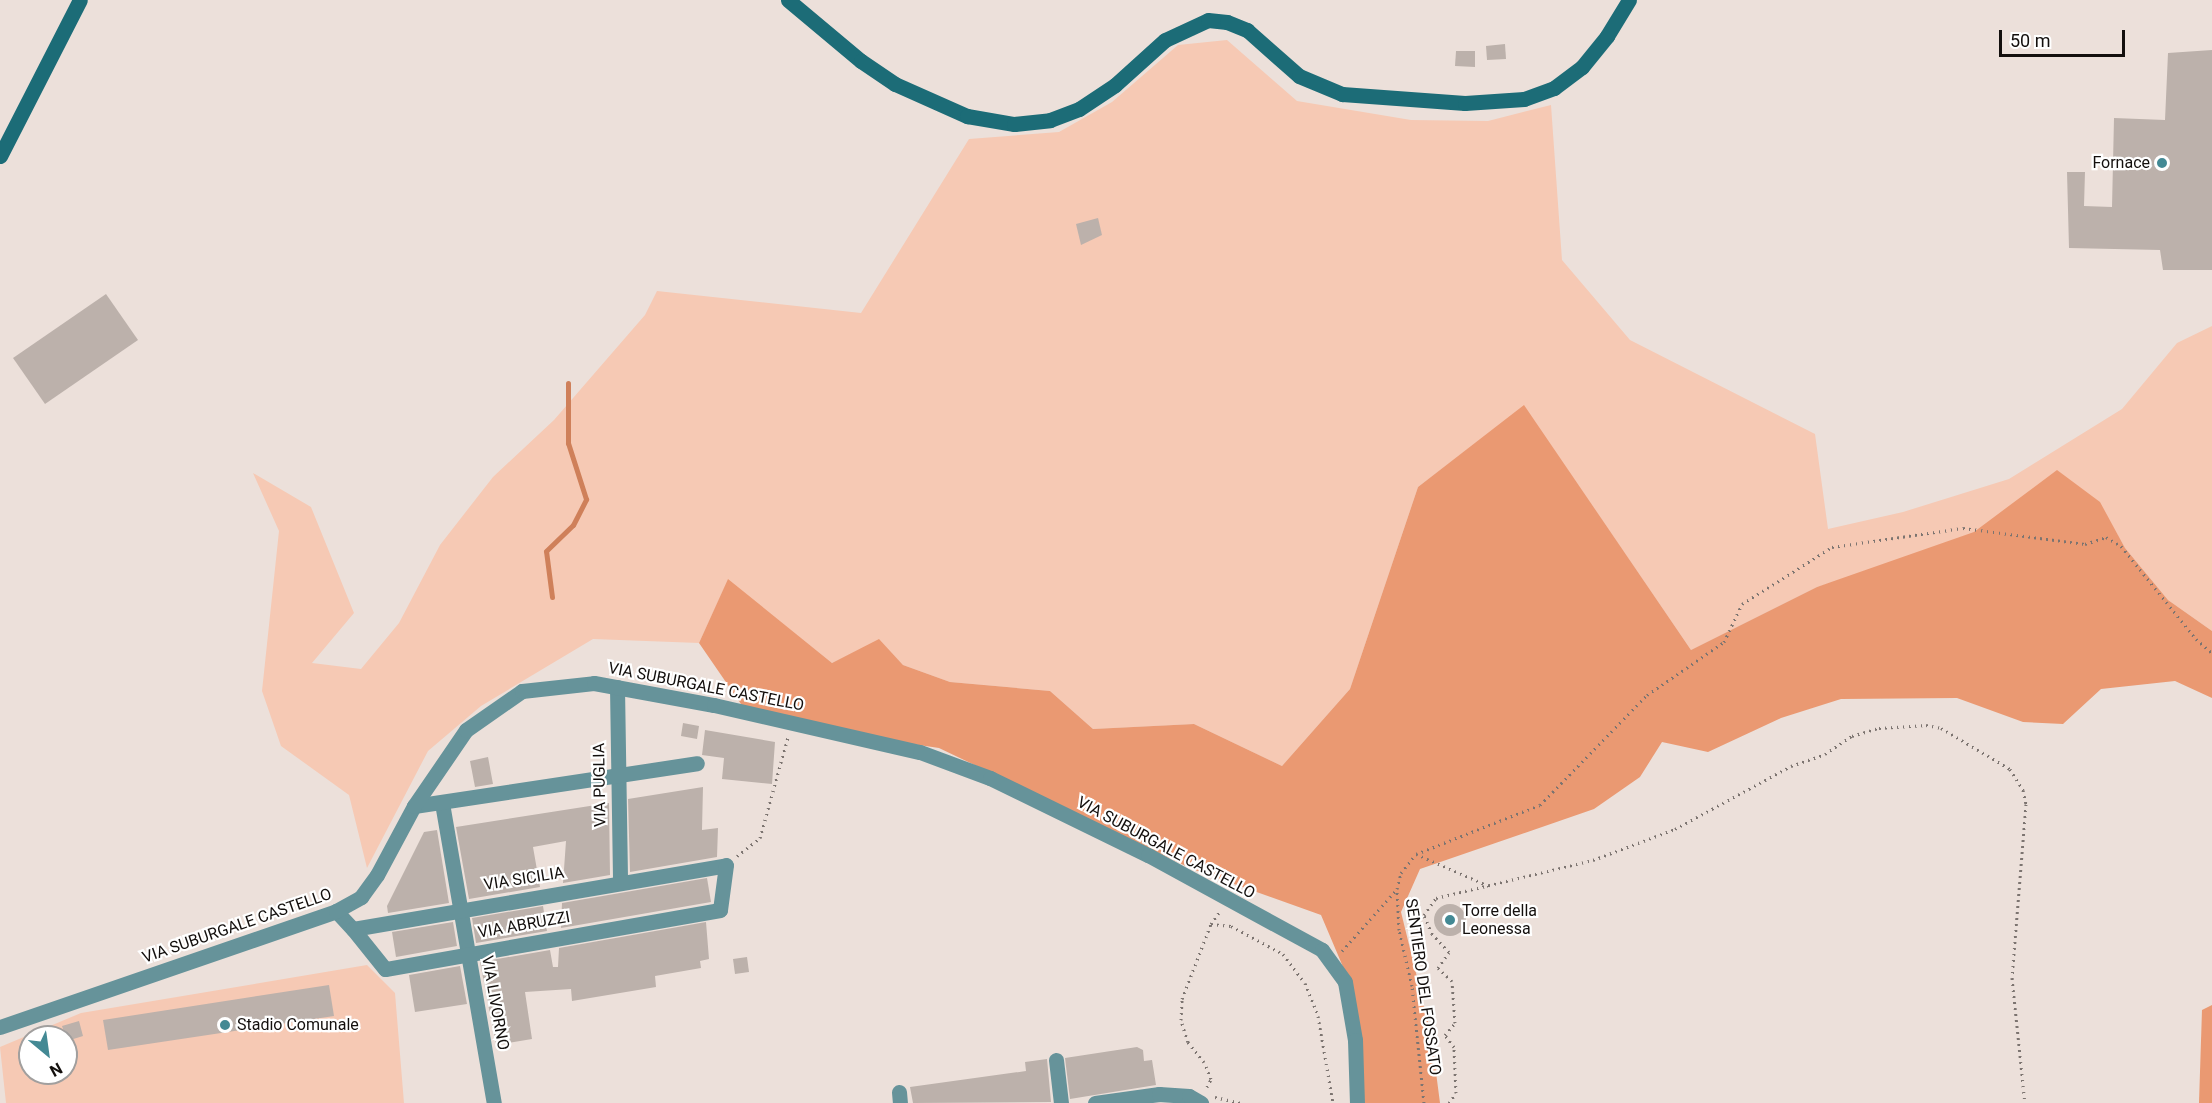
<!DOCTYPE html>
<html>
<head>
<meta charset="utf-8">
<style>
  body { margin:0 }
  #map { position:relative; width:2212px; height:1103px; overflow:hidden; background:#ece0da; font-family:Roboto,sans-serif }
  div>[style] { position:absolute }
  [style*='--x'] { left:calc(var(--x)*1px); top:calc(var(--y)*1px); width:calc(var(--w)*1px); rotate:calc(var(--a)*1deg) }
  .green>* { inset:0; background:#f6c9b4 }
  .forest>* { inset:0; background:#ea9972 }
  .stream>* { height:5px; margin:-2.5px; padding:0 2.5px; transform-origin:2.5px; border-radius:2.5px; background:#cf805a }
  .building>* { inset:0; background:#bcb1ab }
  .round { border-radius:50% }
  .path>* { height:3px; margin-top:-1.5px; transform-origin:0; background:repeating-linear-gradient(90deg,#7c7470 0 1.5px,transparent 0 6px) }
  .minor>* { height:15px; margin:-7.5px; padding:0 7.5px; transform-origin:7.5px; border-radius:7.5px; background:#66939a }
  .tertiary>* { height:15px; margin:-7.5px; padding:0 7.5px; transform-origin:7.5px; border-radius:7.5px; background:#66939a }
  .secondary>* { height:15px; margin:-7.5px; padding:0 7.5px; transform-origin:7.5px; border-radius:7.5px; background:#1c6c77 }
  .dots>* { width:16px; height:16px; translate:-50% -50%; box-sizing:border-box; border:3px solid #fff; border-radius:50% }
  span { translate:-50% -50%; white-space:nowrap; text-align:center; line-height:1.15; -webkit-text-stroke:4.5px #fff; paint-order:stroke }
  .poi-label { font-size:16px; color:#130f0d }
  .right { translate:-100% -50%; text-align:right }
  .left { translate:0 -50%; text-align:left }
  .street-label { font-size:16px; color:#130f0d }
  .north { position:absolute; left:18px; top:1025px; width:60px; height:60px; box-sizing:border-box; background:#fff; border:2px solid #a19f9e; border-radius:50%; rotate:151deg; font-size:16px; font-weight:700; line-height:24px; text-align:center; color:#130f0d }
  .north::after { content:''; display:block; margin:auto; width:21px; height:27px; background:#438994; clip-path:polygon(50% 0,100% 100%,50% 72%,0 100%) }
  .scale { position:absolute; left:1999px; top:30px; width:126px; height:27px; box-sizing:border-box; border:3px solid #130f0d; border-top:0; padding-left:8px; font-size:18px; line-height:21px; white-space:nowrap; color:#130f0d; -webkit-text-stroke:4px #fff; paint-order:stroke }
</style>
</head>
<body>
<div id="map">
  <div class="green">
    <div style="clip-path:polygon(1227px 40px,1297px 101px,1411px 120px,1488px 121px,1551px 105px,1562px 260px,1630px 340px,1815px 434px,1828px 529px,1903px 512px,2009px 479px,2122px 409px,2177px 343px,2212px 326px,2212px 631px,2168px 600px,2125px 548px,2099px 502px,1817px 587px,1691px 650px,1524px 406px,1418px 487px,1350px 689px,1282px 766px,1194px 724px,1093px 729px,1050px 691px,950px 682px,903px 665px,879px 640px,832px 663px,728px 580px,699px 643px,593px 639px,481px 706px,428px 751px,367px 868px,349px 795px,281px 746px,262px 691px,279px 531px,253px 473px,311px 507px,354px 613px,312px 663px,361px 669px,399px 623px,440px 545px,493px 477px,554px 420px,645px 315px,657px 291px,861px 313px,969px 139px,1059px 132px,1112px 102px,1178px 45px)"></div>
    <div style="clip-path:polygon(evenodd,367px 965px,395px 993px,404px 1103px,6px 1103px,0 1047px,81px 1013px,367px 965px,30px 1037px,66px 1037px,66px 1073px,30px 1073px,30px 1037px)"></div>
  </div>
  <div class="forest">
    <div style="clip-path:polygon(1524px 405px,1691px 650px,1817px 587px,1974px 532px,2057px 470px,2100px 502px,2125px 548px,2168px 600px,2212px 631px,2212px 698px,2175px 681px,2101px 689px,2063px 724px,2023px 722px,1957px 698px,1841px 699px,1781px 718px,1708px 752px,1662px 742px,1640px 777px,1594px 809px,1420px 869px,1401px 912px,1431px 1034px,1440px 1103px,1359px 1103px,1349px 981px,1321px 915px,1192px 869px,939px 748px,752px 720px,699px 643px,728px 579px,832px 663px,879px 639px,903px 665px,950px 682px,1050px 691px,1093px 729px,1194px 724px,1282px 766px,1350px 689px,1418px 487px)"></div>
    <div style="clip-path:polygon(2212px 1005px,2212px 1103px,2199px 1103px,2202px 1010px)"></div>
  </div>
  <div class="stream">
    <div style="--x:552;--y:597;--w:46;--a:-97.4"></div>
    <div style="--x:546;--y:551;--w:37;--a:-44"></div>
    <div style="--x:573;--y:525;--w:29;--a:-63"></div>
    <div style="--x:586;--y:499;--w:59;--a:-107.8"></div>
    <div style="--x:568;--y:443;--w:60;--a:-90"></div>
  </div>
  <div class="building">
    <div style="clip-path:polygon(1505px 44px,1506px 59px,1487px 60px,1486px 46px)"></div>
    <div style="clip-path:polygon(2212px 50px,2212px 270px,2163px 270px,2160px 250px,2069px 248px,2067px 172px,2085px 172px,2084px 206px,2112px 207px,2114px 118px,2165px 120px,2168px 53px)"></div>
    <div style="clip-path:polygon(1456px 51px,1475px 51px,1475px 67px,1455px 66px)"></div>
    <div style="clip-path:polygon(1098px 218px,1102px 235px,1081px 245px,1076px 224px)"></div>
    <div style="clip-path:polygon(106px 294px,138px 340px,45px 404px,13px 358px)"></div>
    <div style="clip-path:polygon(683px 723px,699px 726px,697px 739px,681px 736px)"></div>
    <div style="clip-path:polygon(705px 730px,775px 742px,772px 784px,722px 779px,724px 758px,702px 755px)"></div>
    <div style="clip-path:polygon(488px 757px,493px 784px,475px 787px,470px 761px)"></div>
    <div style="clip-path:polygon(703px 787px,702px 830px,718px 828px,717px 857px,630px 872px,628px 799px)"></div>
    <div style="clip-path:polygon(609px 803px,610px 875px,563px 883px,566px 841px,533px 847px,540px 887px,469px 899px,456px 827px)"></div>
    <div style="clip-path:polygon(437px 830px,449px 903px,388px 913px,387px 906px,424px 832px)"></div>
    <div style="clip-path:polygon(707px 878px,711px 902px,561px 928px,562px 903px)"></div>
    <div class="round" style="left:1434px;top:904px;width:32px;height:32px"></div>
    <div style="clip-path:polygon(543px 906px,547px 931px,476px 943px,472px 918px)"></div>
    <div style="clip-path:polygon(453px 922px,457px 946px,396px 957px,392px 932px)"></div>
    <div style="clip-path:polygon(706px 922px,709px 959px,700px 961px,701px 968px,655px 976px,656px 987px,572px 1001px,571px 989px,525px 992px,532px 1039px,496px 1045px,480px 962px,550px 950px,553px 967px,558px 967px,559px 948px)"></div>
    <div style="clip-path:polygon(747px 957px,749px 972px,735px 974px,733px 959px)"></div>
    <div style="clip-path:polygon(460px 966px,467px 1004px,415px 1012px,409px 975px)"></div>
    <div style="clip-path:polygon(329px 985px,334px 1016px,108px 1050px,103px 1020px)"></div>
    <div style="clip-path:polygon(79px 1021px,83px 1036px,67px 1041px,62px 1026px)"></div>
    <div style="clip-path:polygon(1137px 1047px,1143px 1050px,1144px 1061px,1152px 1060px,1156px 1085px,1070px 1099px,1065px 1058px)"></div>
    <div style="clip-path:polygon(1047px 1059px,1051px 1102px,913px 1103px,910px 1087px,1026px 1071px,1025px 1062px)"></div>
  </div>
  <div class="path">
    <div style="--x:1416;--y:854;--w:133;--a:-21.6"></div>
    <div style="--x:1540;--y:805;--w:153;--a:-45.8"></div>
    <div style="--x:1647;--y:695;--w:93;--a:-34.5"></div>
    <div style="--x:1724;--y:642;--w:42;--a:-64.7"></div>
    <div style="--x:1742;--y:604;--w:107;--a:-32.3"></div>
    <div style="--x:1832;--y:547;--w:132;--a:-8.3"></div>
    <div style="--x:1963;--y:528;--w:123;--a:7.5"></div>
    <div style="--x:2085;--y:544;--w:22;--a:-18"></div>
    <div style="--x:2106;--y:537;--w:17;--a:31"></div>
    <div style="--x:2121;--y:546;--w:119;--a:51.1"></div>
    <div style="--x:2196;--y:639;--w:21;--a:41"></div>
    <div style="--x:737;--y:856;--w:29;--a:-38"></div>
    <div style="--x:760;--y:838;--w:105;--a:-74.5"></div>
    <div style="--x:1211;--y:924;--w:20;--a:6"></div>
    <div style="--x:1231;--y:926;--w:59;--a:28.3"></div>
    <div style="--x:1283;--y:954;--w:36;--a:53"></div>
    <div style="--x:1305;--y:983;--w:35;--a:68"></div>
    <div style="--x:1318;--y:1016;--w:88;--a:80.2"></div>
    <div style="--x:1342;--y:951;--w:83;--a:-48.4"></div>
    <div style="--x:1207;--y:1087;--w:9;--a:-63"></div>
    <div style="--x:1211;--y:1079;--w:18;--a:-112"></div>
    <div style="--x:1204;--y:1062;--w:26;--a:-129"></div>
    <div style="--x:1188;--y:1042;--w:23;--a:-108"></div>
    <div style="--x:1181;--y:1020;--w:21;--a:-87"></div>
    <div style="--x:1182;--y:999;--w:80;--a:-68.9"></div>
    <div style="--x:1211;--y:924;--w:16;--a:-55"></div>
    <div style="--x:1215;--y:1097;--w:28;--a:13"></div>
    <div style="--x:1424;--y:1103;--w:118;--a:-95.9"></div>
    <div style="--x:1412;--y:986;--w:57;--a:-103.1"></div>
    <div style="--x:1399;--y:930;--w:41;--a:-92.8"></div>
    <div style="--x:1397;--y:889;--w:16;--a:-76"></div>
    <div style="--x:1401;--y:873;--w:24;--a:-52"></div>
    <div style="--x:1416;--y:854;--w:80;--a:23.7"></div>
    <div style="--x:1449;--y:1103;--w:12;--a:-55"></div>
    <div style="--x:1456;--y:1093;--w:46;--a:-92.5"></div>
    <div style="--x:1454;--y:1047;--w:15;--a:-127"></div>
    <div style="--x:1445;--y:1035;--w:16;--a:-50"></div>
    <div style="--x:1455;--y:1023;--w:42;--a:-94.1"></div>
    <div style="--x:1452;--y:981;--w:19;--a:-137"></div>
    <div style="--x:1438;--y:968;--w:19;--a:-55"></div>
    <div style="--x:1449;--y:952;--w:25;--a:-133"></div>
    <div style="--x:1432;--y:934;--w:21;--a:-113"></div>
    <div style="--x:1424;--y:915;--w:21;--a:-55"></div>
    <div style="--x:1436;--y:898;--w:162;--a:-13.6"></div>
    <div style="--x:1593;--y:860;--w:88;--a:-20.7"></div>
    <div style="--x:1675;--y:829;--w:132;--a:-28.5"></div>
    <div style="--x:1791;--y:766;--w:36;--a:-19"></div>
    <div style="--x:1825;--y:754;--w:32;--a:-34"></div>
    <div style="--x:1852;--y:736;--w:28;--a:-17"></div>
    <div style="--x:1879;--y:728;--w:47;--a:-3.7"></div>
    <div style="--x:1926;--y:725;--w:15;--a:11"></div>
    <div style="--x:1941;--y:728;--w:80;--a:30.7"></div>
    <div style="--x:2010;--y:769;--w:25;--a:58"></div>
    <div style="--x:2023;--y:790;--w:14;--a:78"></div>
    <div style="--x:2026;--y:804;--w:175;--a:94.6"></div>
    <div style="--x:2012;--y:978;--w:126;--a:84.1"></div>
  </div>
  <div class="minor">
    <div style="--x:617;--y:687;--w:195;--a:89.1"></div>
    <div style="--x:442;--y:803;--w:304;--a:80.2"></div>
    <div style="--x:414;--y:806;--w:286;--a:-8.6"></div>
    <div style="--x:336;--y:911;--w:25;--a:47"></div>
    <div style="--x:353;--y:929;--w:378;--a:-9.7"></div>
    <div style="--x:726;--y:865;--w:45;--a:97.6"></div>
    <div style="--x:720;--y:910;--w:340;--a:170"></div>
    <div style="--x:385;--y:969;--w:51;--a:-128.7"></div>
    <div style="--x:1056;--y:1060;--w:43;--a:83.4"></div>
    <div style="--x:899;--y:1092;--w:11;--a:85"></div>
    <div style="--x:1095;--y:1103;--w:65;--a:-8"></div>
    <div style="--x:1159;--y:1094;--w:30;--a:4"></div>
    <div style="--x:1189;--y:1096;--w:14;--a:30"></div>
  </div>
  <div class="tertiary">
    <div style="--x:0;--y:1027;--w:355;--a:-19"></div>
    <div style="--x:336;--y:911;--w:29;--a:-29"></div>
    <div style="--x:361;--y:897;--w:27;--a:-54"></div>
    <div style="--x:377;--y:875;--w:78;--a:-61.8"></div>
    <div style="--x:414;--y:806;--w:92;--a:-55.6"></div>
    <div style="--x:466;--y:730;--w:68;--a:-34.9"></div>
    <div style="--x:522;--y:691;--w:72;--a:-6.3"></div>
    <div style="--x:594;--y:683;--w:122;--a:10.4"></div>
    <div style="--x:714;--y:705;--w:211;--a:12.9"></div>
    <div style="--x:920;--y:752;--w:75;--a:20.4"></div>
    <div style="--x:990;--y:778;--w:176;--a:26"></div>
    <div style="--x:1148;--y:855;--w:198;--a:28.6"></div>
    <div style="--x:1322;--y:950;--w:39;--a:54"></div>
    <div style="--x:1345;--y:982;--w:59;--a:80.2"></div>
    <div style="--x:1355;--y:1040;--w:63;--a:88.2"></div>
  </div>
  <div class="secondary">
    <div style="--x:788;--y:0;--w:95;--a:39.9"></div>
    <div style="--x:861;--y:61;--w:41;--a:34.1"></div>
    <div style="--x:895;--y:84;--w:79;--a:24"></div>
    <div style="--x:967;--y:116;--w:48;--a:9.7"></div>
    <div style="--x:1014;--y:124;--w:36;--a:-6"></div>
    <div style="--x:1050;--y:120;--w:31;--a:-21"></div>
    <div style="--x:1079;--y:109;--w:43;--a:-33.7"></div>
    <div style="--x:1115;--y:85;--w:67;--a:-42"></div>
    <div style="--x:1165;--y:40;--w:47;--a:-24.9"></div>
    <div style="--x:1208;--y:20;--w:19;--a:6"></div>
    <div style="--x:1227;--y:22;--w:22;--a:22"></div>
    <div style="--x:1247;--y:30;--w:69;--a:41.5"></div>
    <div style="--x:1299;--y:76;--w:47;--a:22.7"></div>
    <div style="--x:1342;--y:94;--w:123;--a:4.2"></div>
    <div style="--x:1465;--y:103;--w:59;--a:-3.9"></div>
    <div style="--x:1524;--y:99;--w:32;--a:-20"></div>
    <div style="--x:1554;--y:88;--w:35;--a:-37"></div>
    <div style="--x:1582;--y:67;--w:40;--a:-51"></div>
    <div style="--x:1607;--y:36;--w:42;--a:-58.6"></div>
    <div style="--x:0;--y:156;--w:175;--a:-62.9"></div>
  </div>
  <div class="dots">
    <div style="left:2162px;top:163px;background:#438994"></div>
    <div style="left:1450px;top:920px;background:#438994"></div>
    <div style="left:225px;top:1025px;background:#438994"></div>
  </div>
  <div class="poi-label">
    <span class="right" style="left:2150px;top:163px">Fornace</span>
    <span class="left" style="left:1462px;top:920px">Torre della<br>Leonessa</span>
    <span class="left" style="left:237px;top:1025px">Stadio Comunale</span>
  </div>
  <div class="street-label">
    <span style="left:706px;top:687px;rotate:11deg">VIA SUBURGALE CASTELLO</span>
    <span style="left:600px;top:785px;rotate:-91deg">VIA PUGLIA</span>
    <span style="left:1166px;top:848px;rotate:28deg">VIA SUBURGALE CASTELLO</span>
    <span style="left:524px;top:879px;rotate:-9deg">VIA SICILIA</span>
    <span style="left:524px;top:925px;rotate:-10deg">VIA ABRUZZI</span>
    <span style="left:237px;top:926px;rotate:-19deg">VIA SUBURGALE CASTELLO</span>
    <span style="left:1423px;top:987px;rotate:82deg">SENTIERO DEL FOSSATO</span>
    <span style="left:495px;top:1003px;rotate:80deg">VIA LIVORNO</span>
  </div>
  <div class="north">N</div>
  <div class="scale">50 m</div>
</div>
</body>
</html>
